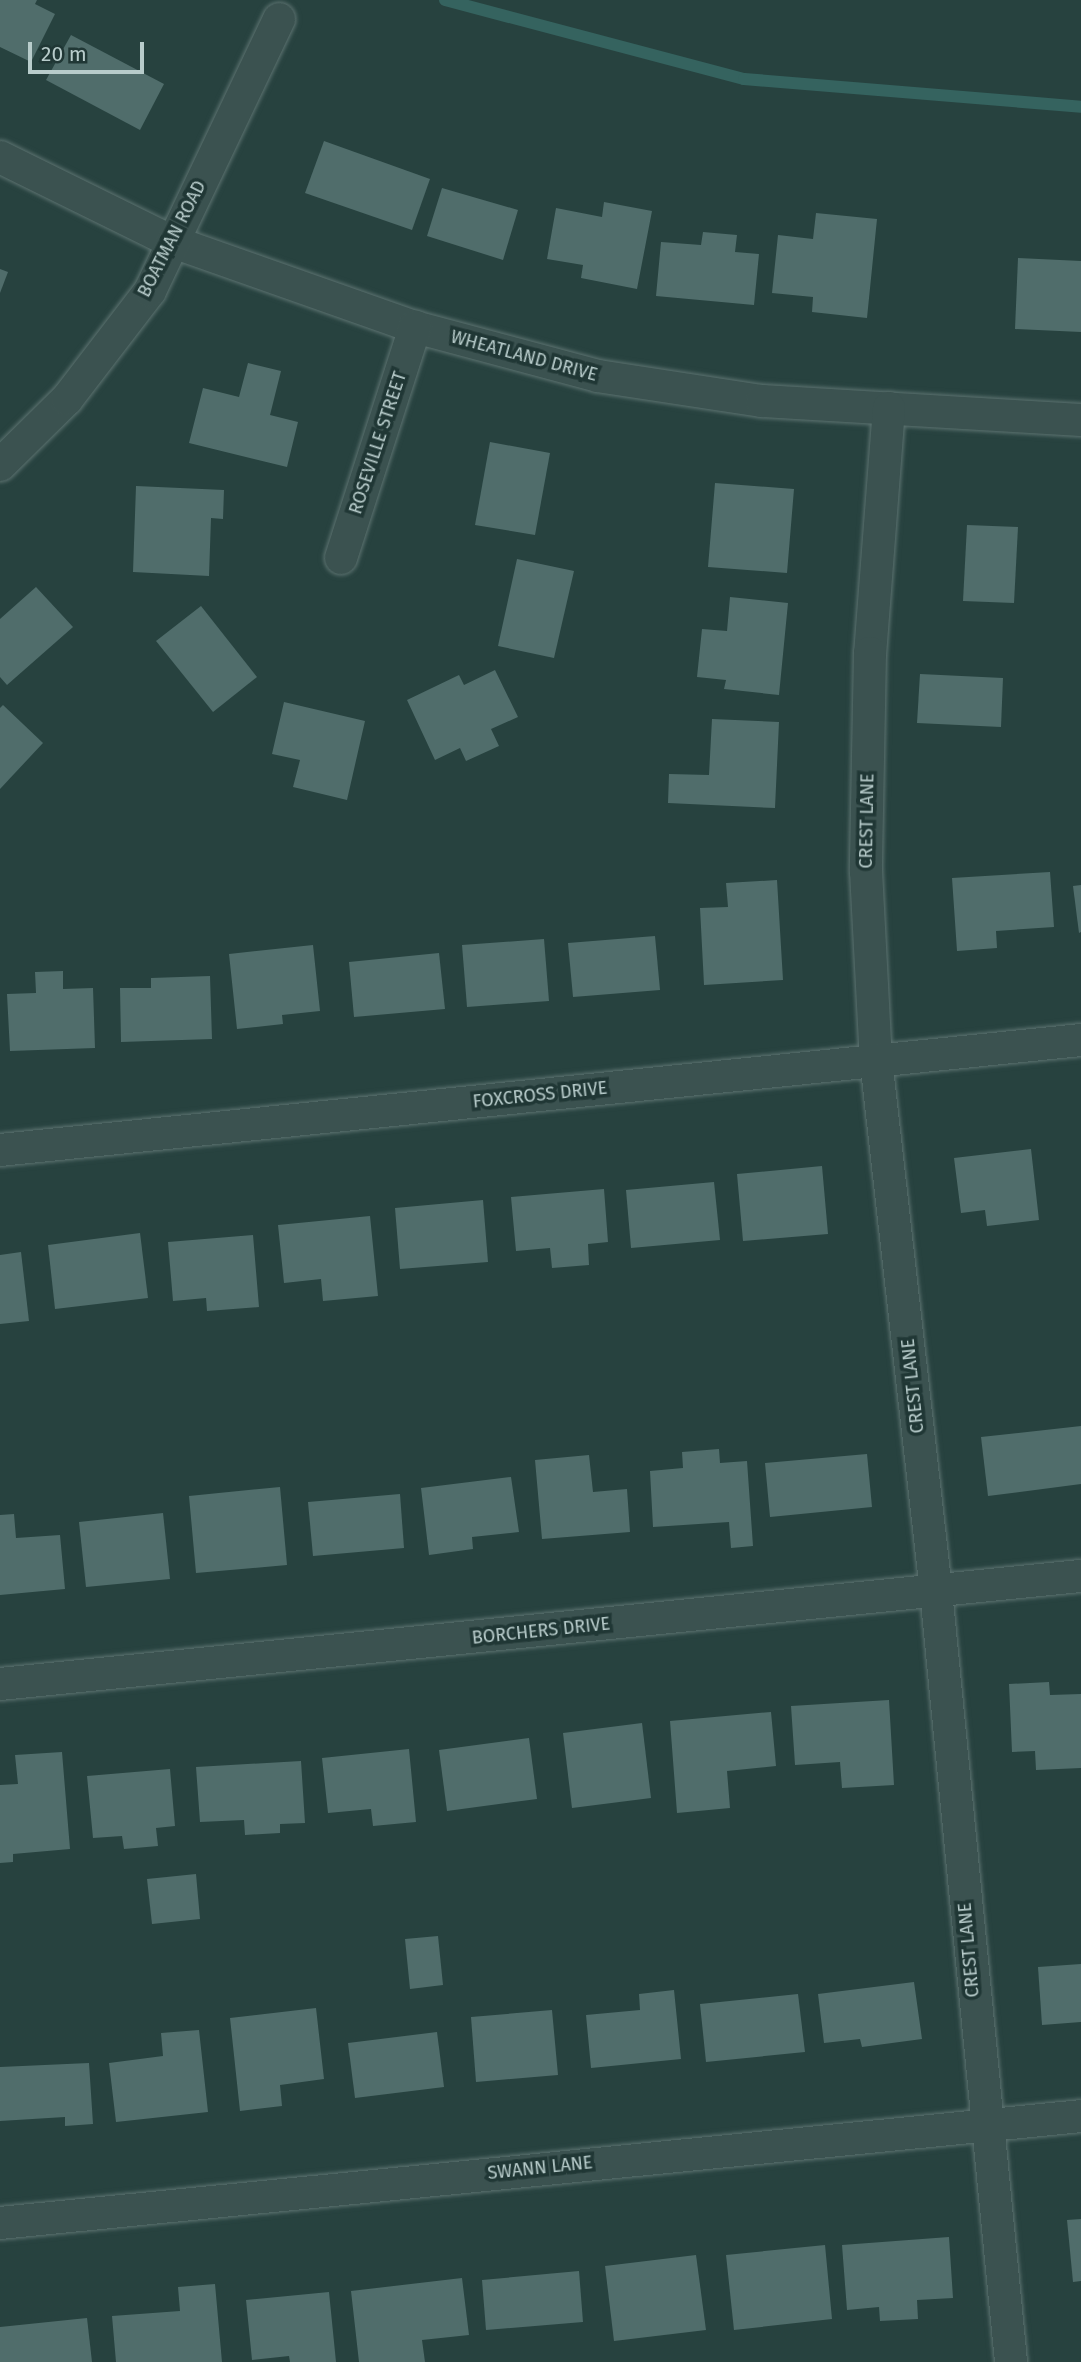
<!DOCTYPE html>
<html>
<head>
<meta charset="utf-8">
<style>
  body { margin:0 }
  #map { position:relative; width:1081px; height:2362px; overflow:hidden; background:#27423f; font-family:"Fira Sans",sans-serif }
  div>[style] { position:absolute }
  [style*='--x'] { left:calc(var(--x)*1px); top:calc(var(--y)*1px); width:calc(var(--w)*1px); rotate:calc(var(--a)*1deg) }
  .stream>* { height:12px; margin:-6px; padding:0 6px; transform-origin:6px; border-radius:6px; background:#35635f }
  .building>* { inset:0; background:#506d6b }
  .roads { filter:drop-shadow(0 0 2px #5c7270) drop-shadow(0 0 2px #5c7270) }
  .minor>* { height:32px; margin:-16px; padding:0 16px; transform-origin:16px; border-radius:16px; background:#3b5250 }
  span { translate:-50% -50%; white-space:nowrap; text-align:center; line-height:1.15; -webkit-text-stroke:7px #203735; paint-order:stroke }
  .street-label { font-size:18px; color:#b8cccb }
  .scale { position:absolute; left:28px; top:42px; width:116px; height:32px; box-sizing:border-box; border:4px solid #b8cccb; border-top:0; padding-left:9px; font-size:21px; line-height:24px; white-space:nowrap; color:#b8cccb; -webkit-text-stroke:5px #203735; paint-order:stroke }
</style>
</head>
<body>
<div id="map">
  <div class="stream">
    <div style="--x:445;--y:0;--w:309;--a:14.8"></div>
    <div style="--x:744;--y:79;--w:338;--a:4.7"></div>
  </div>
  <div class="building">
    <div style="clip-path:polygon(0 0,37px 0,35px 4px,55px 14px,31px 62px,0 47px)"></div>
    <div style="clip-path:polygon(71px 35px,164px 84px,140px 130px,46px 80px)"></div>
    <div style="clip-path:polygon(324px 141px,430px 179px,412px 230px,305px 193px)"></div>
    <div style="clip-path:polygon(442px 188px,518px 210px,503px 260px,427px 236px)"></div>
    <div style="clip-path:polygon(604px 202px,652px 211px,637px 289px,581px 278px,583px 265px,547px 259px,556px 208px,602px 217px)"></div>
    <div style="clip-path:polygon(816px 213px,877px 219px,867px 318px,812px 312px,813px 297px,772px 293px,778px 235px,813px 239px)"></div>
    <div style="clip-path:polygon(703px 232px,737px 235px,735px 252px,759px 254px,754px 305px,656px 296px,661px 242px,701px 245px)"></div>
    <div style="clip-path:polygon(1018px 258px,1081px 261px,1081px 332px,1015px 329px)"></div>
    <div style="clip-path:polygon(0 269px,8px 272px,0 293px)"></div>
    <div style="clip-path:polygon(248px 363px,281px 371px,270px 415px,298px 422px,287px 467px,189px 443px,203px 388px,239px 397px)"></div>
    <div style="clip-path:polygon(490px 442px,550px 453px,535px 535px,475px 525px)"></div>
    <div style="clip-path:polygon(715px 483px,794px 489px,787px 573px,708px 567px)"></div>
    <div style="clip-path:polygon(136px 486px,224px 490px,223px 519px,211px 518px,209px 576px,133px 572px)"></div>
    <div style="clip-path:polygon(967px 525px,1018px 527px,1014px 603px,963px 601px)"></div>
    <div style="clip-path:polygon(517px 559px,574px 571px,554px 658px,498px 646px)"></div>
    <div style="clip-path:polygon(36px 587px,73px 627px,7px 685px,0 677px,0 619px)"></div>
    <div style="clip-path:polygon(730px 597px,788px 603px,779px 695px,724px 689px,726px 680px,697px 677px,702px 629px,727px 631px)"></div>
    <div style="clip-path:polygon(201px 606px,257px 677px,213px 712px,156px 641px)"></div>
    <div style="clip-path:polygon(495px 670px,518px 717px,491px 729px,499px 746px,466px 761px,460px 748px,435px 760px,407px 700px,459px 675px,464px 685px)"></div>
    <div style="clip-path:polygon(920px 674px,1003px 678px,1001px 727px,917px 723px)"></div>
    <div style="clip-path:polygon(284px 702px,365px 721px,347px 800px,293px 787px,300px 760px,272px 754px)"></div>
    <div style="clip-path:polygon(3px 705px,43px 743px,0 789px,0 708px)"></div>
    <div style="clip-path:polygon(712px 719px,779px 722px,775px 808px,668px 803px,669px 774px,709px 775px)"></div>
    <div style="clip-path:polygon(1050px 872px,1054px 927px,996px 931px,997px 948px,957px 951px,952px 878px)"></div>
    <div style="clip-path:polygon(777px 880px,783px 980px,704px 985px,700px 908px,728px 907px,726px 883px)"></div>
    <div style="clip-path:polygon(1081px 885px,1081px 932px,1079px 933px,1073px 886px)"></div>
    <div style="clip-path:polygon(655px 936px,660px 990px,573px 997px,568px 943px)"></div>
    <div style="clip-path:polygon(544px 939px,549px 1001px,467px 1007px,462px 945px)"></div>
    <div style="clip-path:polygon(313px 945px,320px 1011px,282px 1015px,283px 1024px,237px 1029px,229px 954px)"></div>
    <div style="clip-path:polygon(439px 953px,445px 1009px,354px 1017px,349px 962px)"></div>
    <div style="clip-path:polygon(63px 971px,63px 989px,93px 988px,95px 1048px,10px 1051px,7px 994px,36px 993px,35px 972px)"></div>
    <div style="clip-path:polygon(210px 976px,212px 1039px,121px 1042px,120px 988px,151px 988px,151px 978px)"></div>
    <div style="clip-path:polygon(1031px 1149px,1039px 1220px,987px 1226px,985px 1210px,961px 1213px,954px 1158px)"></div>
    <div style="clip-path:polygon(822px 1166px,828px 1234px,743px 1241px,737px 1174px)"></div>
    <div style="clip-path:polygon(714px 1182px,720px 1240px,631px 1248px,626px 1190px)"></div>
    <div style="clip-path:polygon(604px 1189px,608px 1242px,588px 1244px,589px 1265px,552px 1268px,550px 1248px,516px 1251px,511px 1197px)"></div>
    <div style="clip-path:polygon(483px 1200px,488px 1262px,400px 1269px,395px 1208px)"></div>
    <div style="clip-path:polygon(370px 1216px,378px 1296px,323px 1301px,321px 1279px,284px 1283px,278px 1225px)"></div>
    <div style="clip-path:polygon(140px 1233px,148px 1298px,55px 1309px,48px 1245px)"></div>
    <div style="clip-path:polygon(253px 1235px,259px 1307px,207px 1311px,206px 1298px,173px 1301px,168px 1242px)"></div>
    <div style="clip-path:polygon(21px 1252px,29px 1321px,0 1324px,0 1255px)"></div>
    <div style="clip-path:polygon(1081px 1426px,1081px 1484px,988px 1496px,981px 1437px)"></div>
    <div style="clip-path:polygon(719px 1449px,720px 1463px,747px 1461px,753px 1546px,731px 1548px,729px 1522px,653px 1527px,650px 1471px,683px 1468px,682px 1452px)"></div>
    <div style="clip-path:polygon(867px 1454px,872px 1507px,770px 1517px,765px 1463px)"></div>
    <div style="clip-path:polygon(589px 1455px,593px 1492px,627px 1489px,630px 1532px,542px 1539px,535px 1460px)"></div>
    <div style="clip-path:polygon(511px 1477px,519px 1532px,472px 1537px,473px 1549px,429px 1555px,421px 1488px)"></div>
    <div style="clip-path:polygon(280px 1487px,287px 1565px,196px 1573px,189px 1496px)"></div>
    <div style="clip-path:polygon(400px 1494px,404px 1548px,313px 1556px,308px 1502px)"></div>
    <div style="clip-path:polygon(163px 1513px,170px 1579px,86px 1587px,79px 1522px)"></div>
    <div style="clip-path:polygon(14px 1514px,16px 1538px,60px 1535px,65px 1589px,0 1595px,0 1515px)"></div>
    <div style="clip-path:polygon(1049px 1682px,1050px 1695px,1081px 1694px,1081px 1768px,1036px 1770px,1035px 1751px,1012px 1752px,1009px 1684px)"></div>
    <div style="clip-path:polygon(889px 1700px,894px 1785px,842px 1788px,840px 1762px,795px 1765px,791px 1706px)"></div>
    <div style="clip-path:polygon(771px 1712px,776px 1766px,727px 1771px,730px 1808px,677px 1813px,670px 1721px)"></div>
    <div style="clip-path:polygon(642px 1723px,651px 1798px,572px 1808px,563px 1733px)"></div>
    <div style="clip-path:polygon(529px 1738px,537px 1799px,447px 1811px,439px 1750px)"></div>
    <div style="clip-path:polygon(409px 1749px,416px 1822px,373px 1826px,371px 1809px,328px 1813px,322px 1758px)"></div>
    <div style="clip-path:polygon(62px 1752px,70px 1849px,13px 1854px,13px 1862px,0 1863px,0 1785px,18px 1784px,15px 1755px)"></div>
    <div style="clip-path:polygon(301px 1761px,305px 1823px,280px 1824px,280px 1833px,245px 1835px,244px 1820px,200px 1822px,196px 1767px)"></div>
    <div style="clip-path:polygon(170px 1769px,175px 1826px,156px 1828px,158px 1846px,124px 1849px,122px 1836px,93px 1838px,87px 1776px)"></div>
    <div style="clip-path:polygon(196px 1874px,200px 1919px,152px 1924px,147px 1879px)"></div>
    <div style="clip-path:polygon(438px 1936px,443px 1985px,410px 1989px,405px 1939px)"></div>
    <div style="clip-path:polygon(1081px 1964px,1081px 2022px,1042px 2025px,1038px 1967px)"></div>
    <div style="clip-path:polygon(914px 1982px,922px 2039px,862px 2047px,860px 2039px,824px 2043px,818px 1994px)"></div>
    <div style="clip-path:polygon(674px 1990px,681px 2059px,591px 2068px,586px 2015px,640px 2010px,639px 1994px)"></div>
    <div style="clip-path:polygon(798px 1994px,805px 2052px,706px 2062px,700px 2004px)"></div>
    <div style="clip-path:polygon(316px 2008px,324px 2079px,280px 2085px,282px 2106px,240px 2111px,230px 2018px)"></div>
    <div style="clip-path:polygon(552px 2010px,558px 2075px,476px 2082px,471px 2017px)"></div>
    <div style="clip-path:polygon(199px 2030px,208px 2112px,116px 2122px,109px 2063px,163px 2056px,161px 2033px)"></div>
    <div style="clip-path:polygon(437px 2032px,444px 2087px,355px 2098px,348px 2043px)"></div>
    <div style="clip-path:polygon(89px 2063px,93px 2124px,65px 2126px,65px 2117px,0 2121px,0 2067px)"></div>
    <div style="clip-path:polygon(1081px 2219px,1081px 2281px,1073px 2282px,1067px 2220px)"></div>
    <div style="clip-path:polygon(949px 2237px,953px 2298px,917px 2300px,918px 2319px,880px 2321px,879px 2307px,847px 2310px,842px 2245px)"></div>
    <div style="clip-path:polygon(825px 2245px,832px 2319px,734px 2330px,726px 2255px)"></div>
    <div style="clip-path:polygon(696px 2255px,706px 2330px,614px 2341px,605px 2266px)"></div>
    <div style="clip-path:polygon(579px 2271px,583px 2322px,486px 2330px,482px 2280px)"></div>
    <div style="clip-path:polygon(462px 2278px,469px 2335px,422px 2340px,425px 2362px,359px 2362px,351px 2291px)"></div>
    <div style="clip-path:polygon(215px 2284px,222px 2362px,116px 2362px,112px 2316px,180px 2311px,178px 2287px)"></div>
    <div style="clip-path:polygon(329px 2292px,336px 2362px,290px 2362px,289px 2356px,252px 2360px,246px 2300px)"></div>
    <div style="clip-path:polygon(87px 2318px,92px 2362px,0 2362px,0 2327px)"></div>
  </div>
  <div class="roads">
    <div class="minor">
      <div style="--x:0;--y:157;--w:193;--a:26.2"></div>
      <div style="--x:173;--y:242;--w:256;--a:19.4"></div>
      <div style="--x:415;--y:327;--w:189;--a:15"></div>
      <div style="--x:598;--y:376;--w:166;--a:8.7"></div>
      <div style="--x:762;--y:401;--w:320;--a:3.4"></div>
      <div style="--x:889;--y:408;--w:246;--a:94.4"></div>
      <div style="--x:870;--y:653;--w:218;--a:91.1"></div>
      <div style="--x:866;--y:871;--w:189;--a:87"></div>
      <div style="--x:876;--y:1060;--w:534;--a:83.55"></div>
      <div style="--x:936;--y:1591;--w:775;--a:84.44"></div>
      <div style="--x:0;--y:465;--w:94;--a:-44.6"></div>
      <div style="--x:67;--y:399;--w:136;--a:-52.5"></div>
      <div style="--x:150;--y:291;--w:301;--a:-64.6"></div>
      <div style="--x:341;--y:558;--w:243;--a:-72.2"></div>
      <div style="--x:0;--y:1150;--w:1087;--a:-5.81"></div>
      <div style="--x:0;--y:1684;--w:1086;--a:-5.71"></div>
      <div style="--x:0;--y:2223;--w:1086;--a:-5.65"></div>
    </div>
  </div>
  <div class="street-label">
    <span style="left:172px;top:239px;rotate:-63deg">BOATMAN ROAD</span>
    <span style="left:524px;top:356px;rotate:15deg">WHEATLAND DRIVE</span>
    <span style="left:378px;top:443px;rotate:-72deg">ROSEVILLE STREET</span>
    <span style="left:867px;top:821px;rotate:-89deg">CREST LANE</span>
    <span style="left:540px;top:1095px;rotate:-6deg">FOXCROSS DRIVE</span>
    <span style="left:913px;top:1386px;rotate:-96deg">CREST LANE</span>
    <span style="left:541px;top:1631px;rotate:-6deg">BORCHERS DRIVE</span>
    <span style="left:969px;top:1950px;rotate:-95deg">CREST LANE</span>
    <span style="left:540px;top:2168px;rotate:-6deg">SWANN LANE</span>
  </div>
  <div class="scale">20 m</div>
</div>
</body>
</html>
